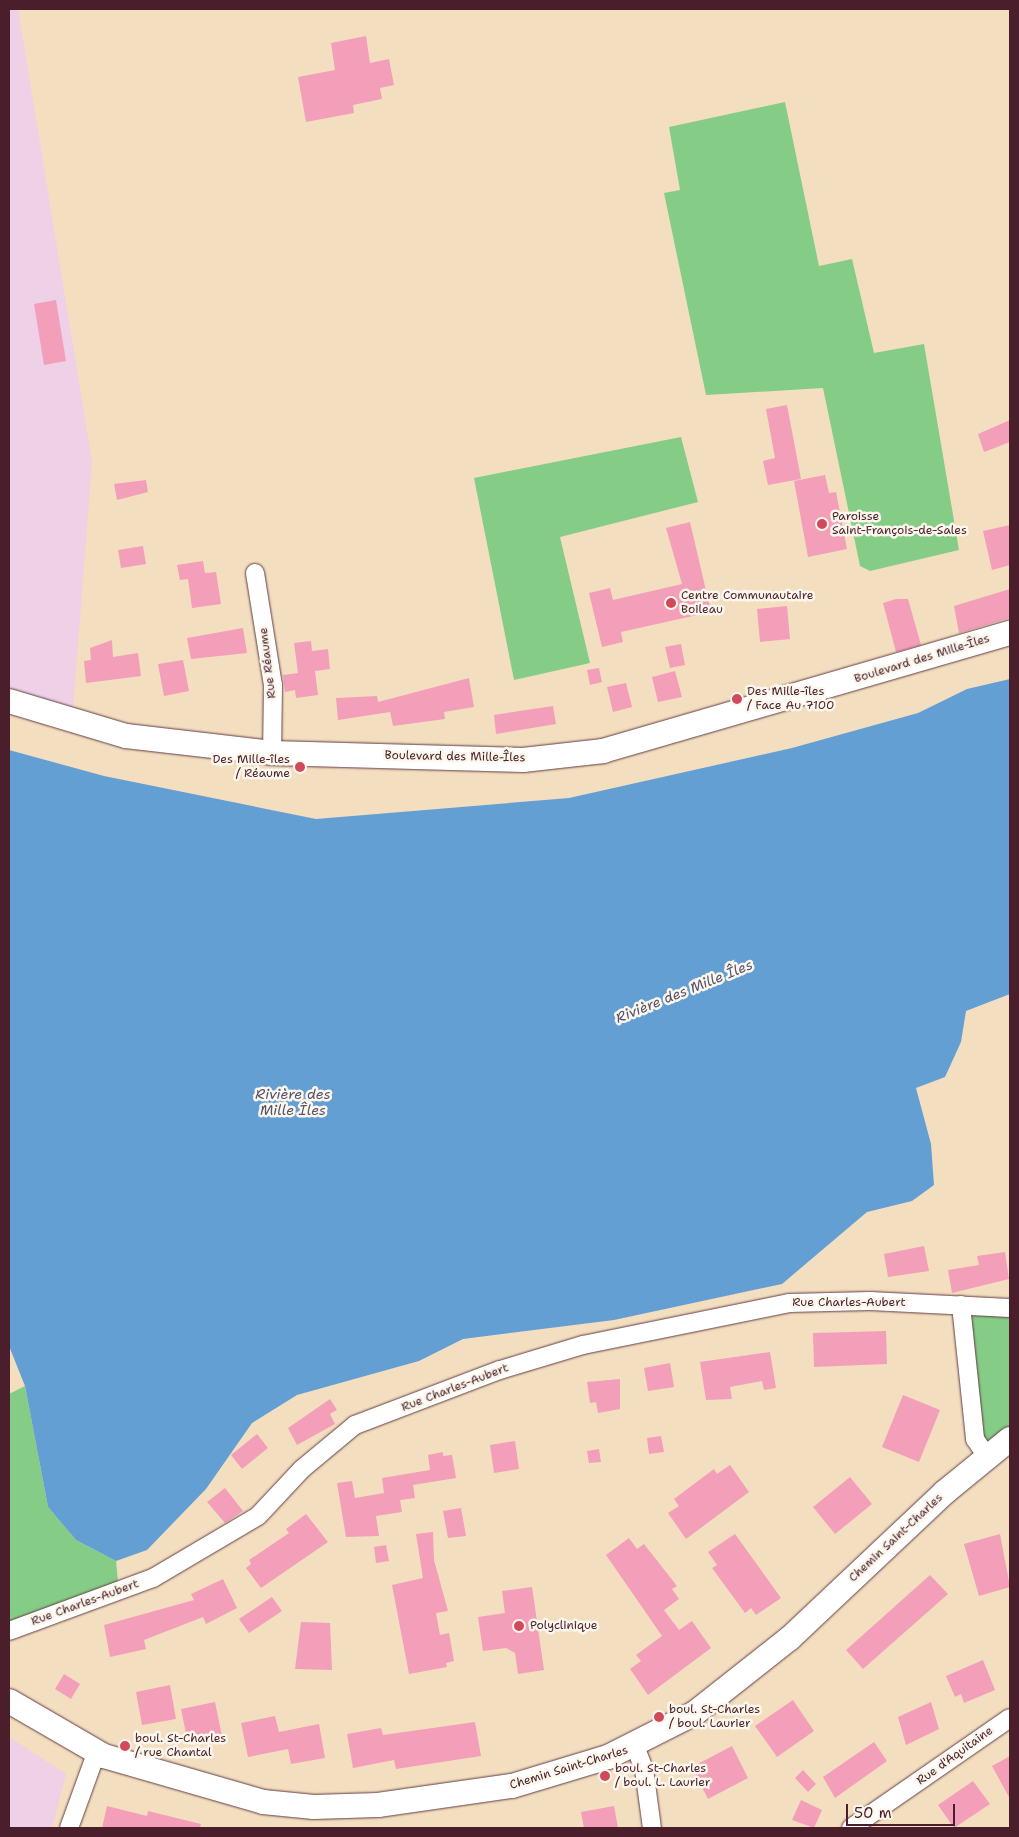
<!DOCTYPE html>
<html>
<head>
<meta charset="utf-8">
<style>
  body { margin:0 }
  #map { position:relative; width:1019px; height:1837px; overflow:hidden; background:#f3dec0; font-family:"Shantell Sans",sans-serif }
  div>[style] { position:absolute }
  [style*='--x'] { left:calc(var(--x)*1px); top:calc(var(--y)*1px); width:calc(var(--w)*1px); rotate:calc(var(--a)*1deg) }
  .built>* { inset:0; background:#eed0e7 }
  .green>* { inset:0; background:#85cc87 }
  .water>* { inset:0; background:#649fd4 }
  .building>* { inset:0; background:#f39fba }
  .roads { filter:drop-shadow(0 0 1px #633c41) drop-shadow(0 0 1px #633c41) }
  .street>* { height:18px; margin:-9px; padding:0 9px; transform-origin:9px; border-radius:9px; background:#fff }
  .secondary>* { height:24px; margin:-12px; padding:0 12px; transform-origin:12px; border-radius:12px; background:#fff }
  .dots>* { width:14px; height:14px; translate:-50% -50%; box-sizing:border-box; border:2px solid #fbf7ec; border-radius:50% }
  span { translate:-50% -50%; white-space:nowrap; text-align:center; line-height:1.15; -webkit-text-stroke:5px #fbf7ec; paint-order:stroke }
  .poi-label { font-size:12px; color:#4a1f2b }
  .left { translate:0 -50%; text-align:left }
  .right { translate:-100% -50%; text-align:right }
  .street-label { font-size:12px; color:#4a1f2b }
  .water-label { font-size:14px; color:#54526f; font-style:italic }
  .frame { position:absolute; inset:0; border:10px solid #4a1f2b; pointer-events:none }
  .scale { position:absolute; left:846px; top:1804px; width:109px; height:22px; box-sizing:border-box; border:2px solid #4a1f2b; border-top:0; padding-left:6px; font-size:15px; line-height:18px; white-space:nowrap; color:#4a1f2b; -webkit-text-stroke:4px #fbf7ec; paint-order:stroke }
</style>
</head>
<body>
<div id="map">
  <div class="built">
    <div style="clip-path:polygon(9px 9px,18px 9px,92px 462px,73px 709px,9px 687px)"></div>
    <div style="clip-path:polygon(9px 1737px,66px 1774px,52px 1828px,9px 1828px)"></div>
  </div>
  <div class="green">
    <div style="clip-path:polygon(785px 102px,819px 266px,852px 259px,874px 353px,924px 344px,959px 550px,870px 571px,860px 566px,823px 388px,706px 395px,664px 193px,680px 190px,669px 127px)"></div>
    <div style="clip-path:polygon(681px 437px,698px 502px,560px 537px,590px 663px,514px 680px,474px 478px)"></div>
    <div style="clip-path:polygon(961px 1305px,1010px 1308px,1010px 1449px,990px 1463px,978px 1431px)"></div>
    <div style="clip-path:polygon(25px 1386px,48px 1507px,76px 1540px,116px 1561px,118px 1582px,9px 1623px,9px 1394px)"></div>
  </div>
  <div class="water">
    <div style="clip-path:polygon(1010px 679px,1010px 994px,966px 1011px,961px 1042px,945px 1077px,916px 1088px,931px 1144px,934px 1185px,912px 1201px,867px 1212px,782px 1284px,614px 1320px,463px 1339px,419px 1361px,297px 1395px,252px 1423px,206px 1489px,147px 1550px,116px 1561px,76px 1540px,48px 1507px,25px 1386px,9px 1346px,9px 750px,104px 776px,316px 819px,569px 798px,792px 748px,918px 713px,967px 689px)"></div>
  </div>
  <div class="building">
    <div style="clip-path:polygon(366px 36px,370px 63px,389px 59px,394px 85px,380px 88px,382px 99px,353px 105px,354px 113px,306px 122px,298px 77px,335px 70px,331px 43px)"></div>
    <div style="clip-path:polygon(56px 300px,66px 361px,44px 365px,34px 304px)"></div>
    <div style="clip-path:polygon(787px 405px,801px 479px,768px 485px,763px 461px,775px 458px,766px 409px)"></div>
    <div style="clip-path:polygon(1010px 420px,1010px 442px,984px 452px,978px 434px)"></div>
    <div style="clip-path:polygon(825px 475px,829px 493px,836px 492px,847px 549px,808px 557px,794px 481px)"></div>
    <div style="clip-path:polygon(146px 480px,148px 492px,117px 500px,114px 484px)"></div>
    <div style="clip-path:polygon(690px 522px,711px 612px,621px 632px,623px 642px,602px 647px,589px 593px,610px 588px,613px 600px,682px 584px,666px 528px)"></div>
    <div style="clip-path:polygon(1010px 525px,1010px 565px,992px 570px,983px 531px)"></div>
    <div style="clip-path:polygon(143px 546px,146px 564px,121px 568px,118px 550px)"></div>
    <div style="clip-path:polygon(203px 561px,205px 573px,216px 572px,221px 604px,192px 608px,188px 579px,180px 580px,177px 565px)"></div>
    <div style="clip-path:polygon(1010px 589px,1010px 618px,959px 633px,954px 606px)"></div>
    <div style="clip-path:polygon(896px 599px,908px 599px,921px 645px,896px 652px,883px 603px)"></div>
    <div style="clip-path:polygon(787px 606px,790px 639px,760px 642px,757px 609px)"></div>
    <div style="clip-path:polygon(243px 628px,247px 653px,191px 659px,187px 638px)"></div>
    <div style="clip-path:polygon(112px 640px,113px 657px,138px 653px,141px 676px,86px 683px,84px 661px,91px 660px,90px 648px)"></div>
    <div style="clip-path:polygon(311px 641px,312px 651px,328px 649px,330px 669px,315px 671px,318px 695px,296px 698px,295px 690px,285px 692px,283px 675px,298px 673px,294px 643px)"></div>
    <div style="clip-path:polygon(681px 644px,685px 665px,670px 668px,665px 647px)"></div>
    <div style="clip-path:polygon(183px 660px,189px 691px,164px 696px,158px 664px)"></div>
    <div style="clip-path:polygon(599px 668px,602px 682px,590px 685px,587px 670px)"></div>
    <div style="clip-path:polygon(675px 671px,682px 697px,658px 702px,652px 677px)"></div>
    <div style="clip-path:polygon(469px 678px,474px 707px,444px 712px,445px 719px,393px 726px,390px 712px,338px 720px,336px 698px,377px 696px,378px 702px)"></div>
    <div style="clip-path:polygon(626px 683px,632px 707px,613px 712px,607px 687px)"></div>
    <div style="clip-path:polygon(553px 706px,556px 724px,496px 734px,494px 715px)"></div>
    <div style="clip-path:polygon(924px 1246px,929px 1271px,888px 1277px,884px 1254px)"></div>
    <div style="clip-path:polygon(1005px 1252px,1009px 1279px,952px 1293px,948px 1270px,979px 1265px,977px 1256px)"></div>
    <div style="clip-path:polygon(886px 1331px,887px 1364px,814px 1367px,813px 1333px)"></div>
    <div style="clip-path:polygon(770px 1352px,776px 1388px,764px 1390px,762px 1381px,730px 1387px,732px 1399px,706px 1400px,700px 1362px)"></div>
    <div style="clip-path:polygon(670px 1363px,674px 1387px,648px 1391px,644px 1368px)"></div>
    <div style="clip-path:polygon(620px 1379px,620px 1409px,598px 1413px,596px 1402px,590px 1403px,587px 1382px)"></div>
    <div style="clip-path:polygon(903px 1395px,940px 1410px,919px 1462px,882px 1447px)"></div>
    <div style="clip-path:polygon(330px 1399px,337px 1410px,330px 1414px,335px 1424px,297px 1445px,288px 1428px)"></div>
    <div style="clip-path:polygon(257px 1434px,268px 1448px,242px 1469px,231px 1455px)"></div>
    <div style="clip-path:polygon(661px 1436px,664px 1452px,649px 1454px,647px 1438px)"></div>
    <div style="clip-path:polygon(515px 1441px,519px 1469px,494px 1473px,490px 1445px)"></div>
    <div style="clip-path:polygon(599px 1449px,601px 1462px,589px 1463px,587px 1451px)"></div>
    <div style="clip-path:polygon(443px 1452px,443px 1456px,452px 1455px,456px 1478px,413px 1485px,415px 1498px,400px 1500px,402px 1512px,376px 1516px,379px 1536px,346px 1537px,337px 1483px,352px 1481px,355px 1498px,384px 1493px,382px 1478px,430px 1470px,428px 1455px)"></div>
    <div style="clip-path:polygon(730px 1465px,749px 1492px,686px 1539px,668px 1513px,679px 1506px,674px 1499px,714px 1469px,717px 1474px)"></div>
    <div style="clip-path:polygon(850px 1477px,872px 1504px,835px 1534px,813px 1507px)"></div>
    <div style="clip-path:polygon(225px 1488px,243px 1511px,225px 1523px,207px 1502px)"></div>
    <div style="clip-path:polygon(461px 1508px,466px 1536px,448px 1538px,443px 1511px)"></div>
    <div style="clip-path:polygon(306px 1514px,328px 1542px,261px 1588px,246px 1568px,251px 1564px,249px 1560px,289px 1533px,286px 1529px)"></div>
    <div style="clip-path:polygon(433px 1532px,434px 1560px,448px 1611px,436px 1613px,440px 1635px,449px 1633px,454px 1661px,446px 1663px,447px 1667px,409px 1674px,392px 1585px,423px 1578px,416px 1534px)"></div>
    <div style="clip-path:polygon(735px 1534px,781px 1598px,756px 1615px,751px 1608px,745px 1613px,712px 1568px,717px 1565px,708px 1552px)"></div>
    <div style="clip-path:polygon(1000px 1534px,1010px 1587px,979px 1596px,964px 1544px)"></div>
    <div style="clip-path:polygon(629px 1538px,637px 1549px,644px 1544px,677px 1586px,672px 1589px,679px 1599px,664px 1610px,679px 1630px,692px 1621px,711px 1648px,648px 1695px,630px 1669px,641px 1661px,636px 1655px,662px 1636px,606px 1555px)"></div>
    <div style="clip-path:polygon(386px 1545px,389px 1561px,376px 1563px,374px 1547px)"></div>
    <div style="clip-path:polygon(930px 1575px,948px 1594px,863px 1669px,846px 1650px)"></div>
    <div style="clip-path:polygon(223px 1579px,237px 1608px,206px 1624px,203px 1617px,144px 1640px,146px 1649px,110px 1657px,104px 1625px,194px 1600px,191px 1594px)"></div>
    <div style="clip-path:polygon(532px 1587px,544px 1670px,518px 1674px,515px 1653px,506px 1648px,483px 1651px,478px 1617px,505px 1613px,502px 1591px)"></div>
    <div style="clip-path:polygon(272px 1597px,282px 1611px,249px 1633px,239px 1619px)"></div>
    <div style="clip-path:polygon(301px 1622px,330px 1623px,332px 1670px,295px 1669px)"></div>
    <div style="clip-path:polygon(983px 1660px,995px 1690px,964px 1703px,961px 1694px,955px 1697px,946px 1676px)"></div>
    <div style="clip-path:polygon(64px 1674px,80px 1684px,71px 1699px,55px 1689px)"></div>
    <div style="clip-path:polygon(170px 1685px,176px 1719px,142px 1725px,136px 1692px)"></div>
    <div style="clip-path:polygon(793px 1700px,814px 1731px,777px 1757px,755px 1726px)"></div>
    <div style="clip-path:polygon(215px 1702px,222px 1736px,188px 1743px,181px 1709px)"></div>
    <div style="clip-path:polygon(931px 1702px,939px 1729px,906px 1745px,898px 1717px)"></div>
    <div style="clip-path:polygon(275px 1716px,279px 1732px,319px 1724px,325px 1758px,291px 1764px,288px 1749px,248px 1757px,241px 1723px)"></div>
    <div style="clip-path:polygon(475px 1722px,481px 1756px,396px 1769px,394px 1760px,353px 1768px,347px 1734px,381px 1728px,383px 1735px)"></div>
    <div style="clip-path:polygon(874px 1742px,887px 1761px,835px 1798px,823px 1777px)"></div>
    <div style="clip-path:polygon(732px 1746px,748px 1778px,708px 1799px,692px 1767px)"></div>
    <div style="clip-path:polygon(1010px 1756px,1010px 1799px,992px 1766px)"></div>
    <div style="clip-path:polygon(803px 1770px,816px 1784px,808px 1792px,795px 1778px)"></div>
    <div style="clip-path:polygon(973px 1781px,990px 1804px,954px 1828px,938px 1805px)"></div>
    <div style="clip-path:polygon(801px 1800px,822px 1810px,814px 1828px,792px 1820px)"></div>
    <div style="clip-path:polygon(107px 1806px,147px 1816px,148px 1811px,201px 1824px,200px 1828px,102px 1828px)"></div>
    <div style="clip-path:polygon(614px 1806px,618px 1828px,584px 1828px,581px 1812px)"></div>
  </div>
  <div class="roads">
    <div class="street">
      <div style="--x:255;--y:573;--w:113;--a:80.9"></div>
      <div style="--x:273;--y:685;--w:68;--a:90.8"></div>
      <div style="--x:961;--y:1305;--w:135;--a:84"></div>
      <div style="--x:975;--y:1439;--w:22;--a:56"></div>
      <div style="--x:9;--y:1631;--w:153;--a:-20.2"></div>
      <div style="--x:153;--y:1578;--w:122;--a:-30.6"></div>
      <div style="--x:258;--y:1516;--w:64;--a:-46.9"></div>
      <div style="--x:302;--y:1469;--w:69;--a:-39.7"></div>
      <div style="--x:355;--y:1425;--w:155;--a:-20.8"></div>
      <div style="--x:500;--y:1370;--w:87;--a:-16.8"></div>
      <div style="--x:583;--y:1345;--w:210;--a:-11.5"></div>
      <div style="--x:789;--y:1303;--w:81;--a:-1.4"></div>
      <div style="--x:870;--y:1301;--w:140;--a:2.9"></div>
      <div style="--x:635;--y:1746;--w:25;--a:69"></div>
      <div style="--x:644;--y:1769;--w:60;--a:82.3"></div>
      <div style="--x:69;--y:1828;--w:82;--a:-70"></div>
      <div style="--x:851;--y:1828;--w:193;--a:-34.7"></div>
    </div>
    <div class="secondary">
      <div style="--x:9;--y:701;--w:122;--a:16.7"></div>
      <div style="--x:126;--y:736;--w:147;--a:6.6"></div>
      <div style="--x:272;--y:753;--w:251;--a:1.6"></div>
      <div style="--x:523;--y:760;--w:81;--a:-6.4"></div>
      <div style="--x:603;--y:751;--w:424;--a:-16.2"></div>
      <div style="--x:9;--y:1701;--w:110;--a:30.1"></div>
      <div style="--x:104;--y:1756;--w:166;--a:16.1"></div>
      <div style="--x:263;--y:1802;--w:51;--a:5.6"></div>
      <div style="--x:314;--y:1807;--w:64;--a:-1.8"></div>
      <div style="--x:378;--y:1805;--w:135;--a:-8.1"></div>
      <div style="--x:512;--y:1786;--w:100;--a:-16.8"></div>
      <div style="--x:608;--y:1757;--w:97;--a:-26.8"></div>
      <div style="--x:695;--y:1713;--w:121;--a:-38.3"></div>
      <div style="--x:790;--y:1638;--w:213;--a:-43.3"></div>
      <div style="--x:945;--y:1492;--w:84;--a:-39.2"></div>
    </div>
  </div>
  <div class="dots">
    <div style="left:822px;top:524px;background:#d1495b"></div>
    <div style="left:671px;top:603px;background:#d1495b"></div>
    <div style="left:737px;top:699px;background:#d1495b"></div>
    <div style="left:300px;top:767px;background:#d1495b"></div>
    <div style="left:519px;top:1626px;background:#d1495b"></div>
    <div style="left:659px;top:1717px;background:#d1495b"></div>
    <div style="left:125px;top:1746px;background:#d1495b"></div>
    <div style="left:605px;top:1776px;background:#d1495b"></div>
  </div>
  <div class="poi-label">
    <span class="left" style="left:832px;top:524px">Paroisse<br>Saint-François-de-Sales</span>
    <span class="left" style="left:681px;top:603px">Centre Communautaire<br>Boileau</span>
    <span class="left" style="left:747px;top:699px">Des Mille-îles<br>/ Face Au 7100</span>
    <span class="right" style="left:290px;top:767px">Des Mille-îles<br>/ Réaume</span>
    <span class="left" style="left:530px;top:1626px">Polyclinique</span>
    <span class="left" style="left:669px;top:1717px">boul. St-Charles<br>/ boul. Laurier</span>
    <span class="left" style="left:135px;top:1746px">boul. St-Charles<br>/ rue Chantal</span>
    <span class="left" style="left:615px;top:1776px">boul. St-Charles<br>/ boul. L. Laurier</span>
  </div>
  <div class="street-label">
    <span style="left:922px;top:659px;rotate:-17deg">Boulevard des Mille-Îles</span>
    <span style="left:268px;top:663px;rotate:-97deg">Rue Réaume</span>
    <span style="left:455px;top:757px;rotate:1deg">Boulevard des Mille-Îles</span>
    <span style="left:849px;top:1303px">Rue Charles-Aubert</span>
    <span style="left:455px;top:1388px;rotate:-21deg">Rue Charles-Aubert</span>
    <span style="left:896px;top:1538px;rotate:-43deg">Chemin Saint-Charles</span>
    <span style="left:85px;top:1603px;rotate:-20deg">Rue Charles-Aubert</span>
    <span style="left:955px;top:1756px;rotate:-36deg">Rue d'Aquitaine</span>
    <span style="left:569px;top:1768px;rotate:-17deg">Chemin Saint-Charles</span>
  </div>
  <div class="water-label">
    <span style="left:684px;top:991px;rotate:-22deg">Rivière des Mille Îles</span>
    <span style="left:293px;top:1102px">Rivière des<br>Mille Îles</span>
  </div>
  <div class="frame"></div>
  <div class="scale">50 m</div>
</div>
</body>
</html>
